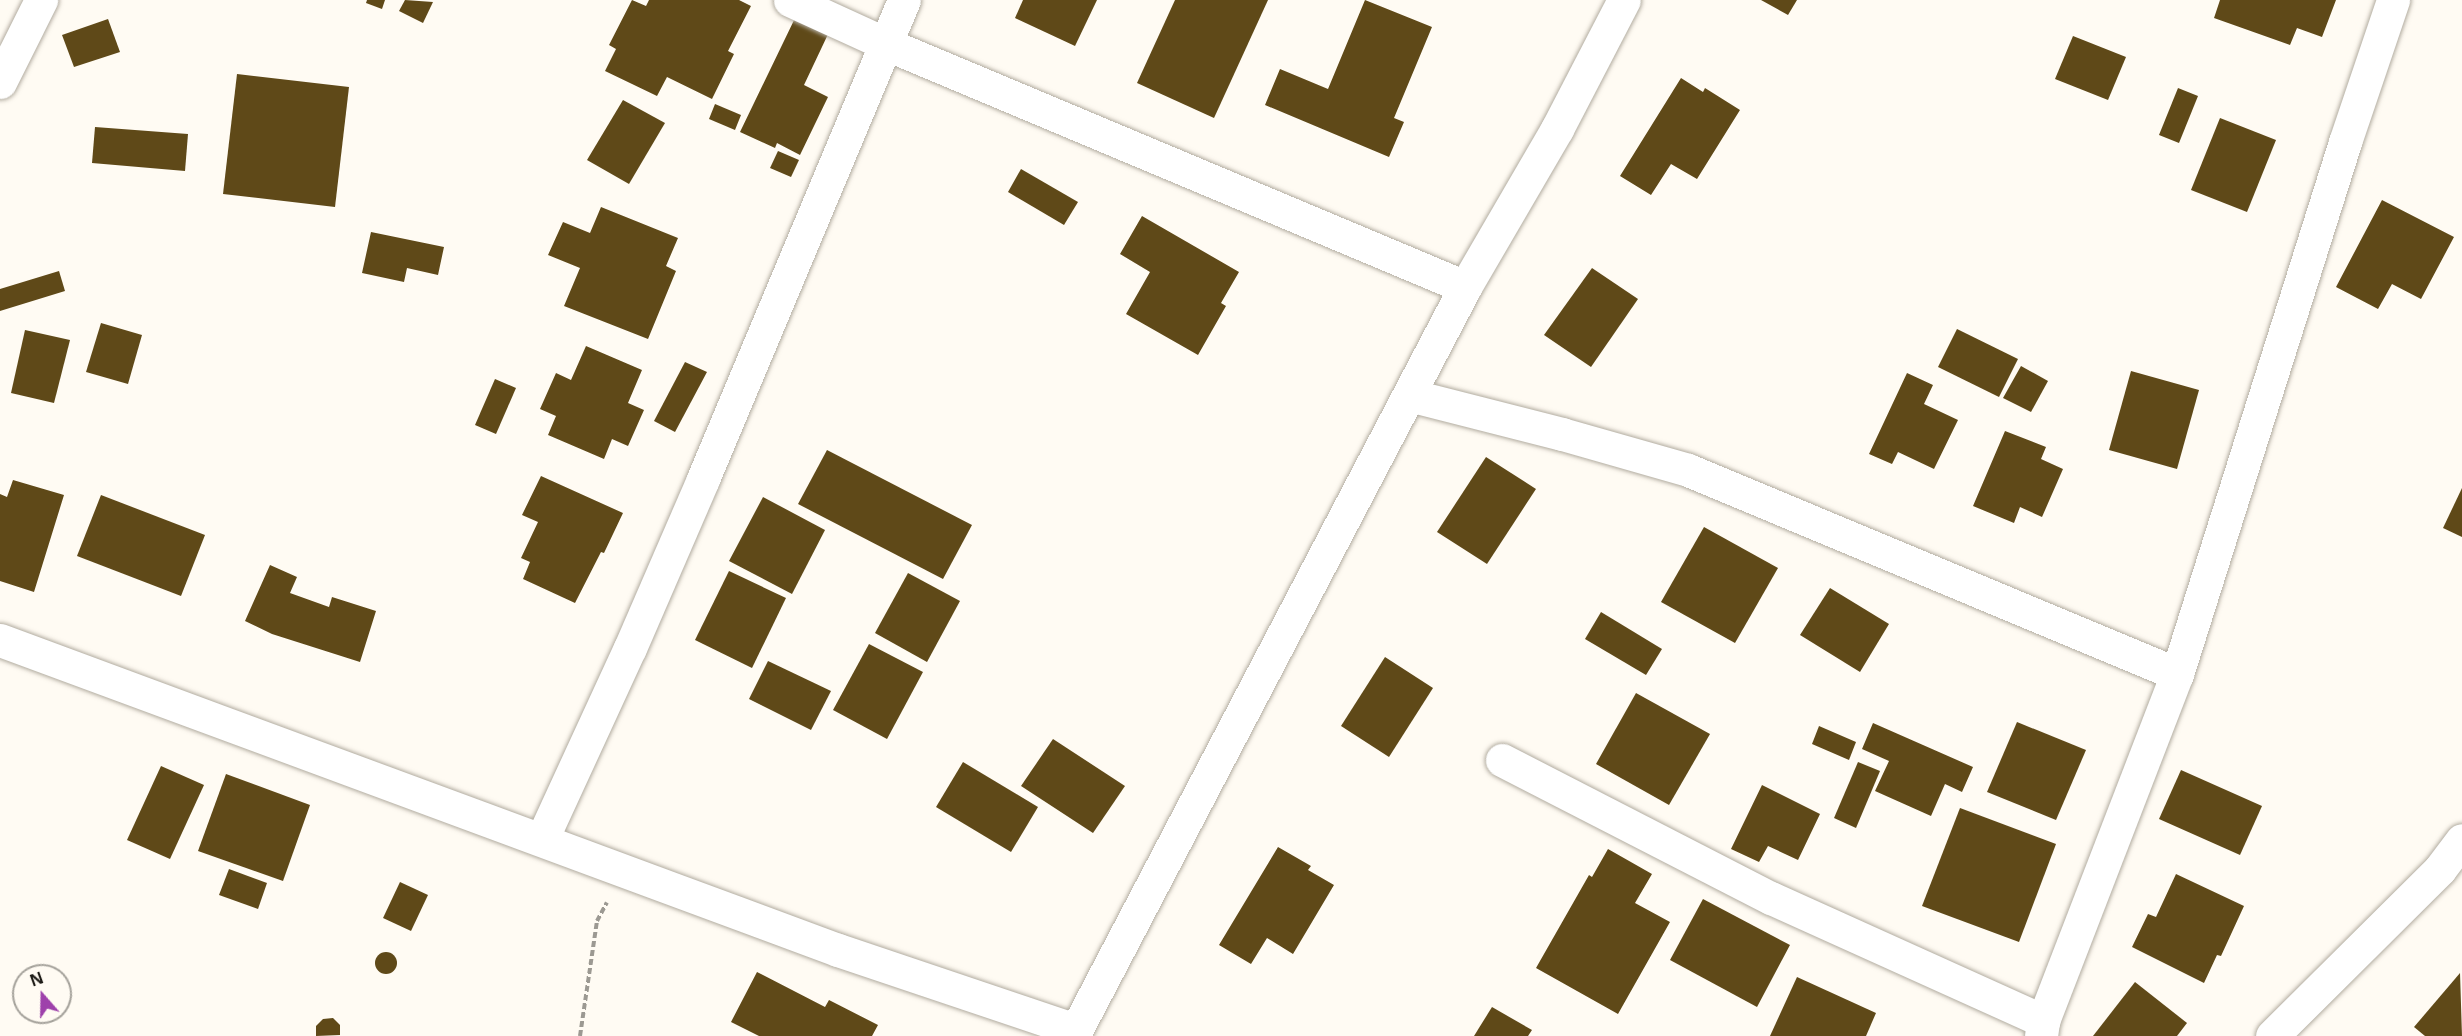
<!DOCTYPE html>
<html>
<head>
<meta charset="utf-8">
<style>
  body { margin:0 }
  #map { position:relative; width:2462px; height:1036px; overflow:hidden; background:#fffbf3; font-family:"Noto Sans",sans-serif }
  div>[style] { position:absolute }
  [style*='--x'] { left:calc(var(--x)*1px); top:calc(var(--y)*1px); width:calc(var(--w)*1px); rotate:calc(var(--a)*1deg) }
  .building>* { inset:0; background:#5f4918 }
  .round { border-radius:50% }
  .path>* { height:4px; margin-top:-2px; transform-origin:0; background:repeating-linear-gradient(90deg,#9c9992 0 6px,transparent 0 9px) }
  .roads { filter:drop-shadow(0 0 2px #b2aca0) drop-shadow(0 0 2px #b2aca0) }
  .minor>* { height:33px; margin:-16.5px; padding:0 16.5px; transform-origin:16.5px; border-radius:16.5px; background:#fff }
  .major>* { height:33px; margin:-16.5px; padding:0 16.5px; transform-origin:16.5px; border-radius:16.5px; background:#fff }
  span { translate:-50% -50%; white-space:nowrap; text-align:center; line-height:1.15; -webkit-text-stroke:6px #fffbf3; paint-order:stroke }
  .north { position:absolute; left:12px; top:964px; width:60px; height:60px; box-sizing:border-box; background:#fffbf3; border:2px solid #a5a29b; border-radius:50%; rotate:340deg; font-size:16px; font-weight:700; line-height:24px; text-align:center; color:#1e1c17 }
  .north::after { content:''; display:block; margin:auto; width:21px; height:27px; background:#9e41ab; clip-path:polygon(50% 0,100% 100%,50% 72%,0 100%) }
</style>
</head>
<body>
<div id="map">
  <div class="building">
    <div style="clip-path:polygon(367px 0,385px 0,382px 9px,366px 3px)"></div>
    <div style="clip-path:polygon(405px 0,433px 2px,423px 23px,399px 11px)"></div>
    <div style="clip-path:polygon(632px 0,646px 6px,649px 0,739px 0,751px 6px,728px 51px,734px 54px,712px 99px,667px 77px,657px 96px,605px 71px,616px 49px,609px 45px)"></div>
    <div style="clip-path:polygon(1023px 0,1097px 0,1075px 46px,1015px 18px)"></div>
    <div style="clip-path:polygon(1175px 0,1268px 0,1214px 118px,1137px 83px)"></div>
    <div style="clip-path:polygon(1365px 0,1432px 27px,1394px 118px,1404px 122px,1389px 157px,1265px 105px,1280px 69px,1328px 89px)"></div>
    <div style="clip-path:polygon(1761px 0,1797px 0,1788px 15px)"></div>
    <div style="clip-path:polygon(2220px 0,2336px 0,2322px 37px,2297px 28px,2290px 45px,2214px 18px)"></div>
    <div style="clip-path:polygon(797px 14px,830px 30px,804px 85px,828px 97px,800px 155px,777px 143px,775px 148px,740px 132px)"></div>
    <div style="clip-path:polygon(108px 19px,120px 52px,74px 67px,62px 35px)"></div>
    <div style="clip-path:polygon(2073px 36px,2126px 57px,2108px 100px,2055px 79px)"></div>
    <div style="clip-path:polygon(237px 74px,349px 87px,335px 207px,223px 194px)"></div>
    <div style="clip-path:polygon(1681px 78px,1703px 92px,1705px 88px,1740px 110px,1697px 179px,1671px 164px,1651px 195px,1620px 176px)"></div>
    <div style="clip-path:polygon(2178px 88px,2198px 96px,2179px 143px,2159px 135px)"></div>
    <div style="clip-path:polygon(623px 100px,665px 123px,629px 184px,587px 160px)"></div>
    <div style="clip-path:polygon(715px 104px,741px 115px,735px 130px,709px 119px)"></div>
    <div style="clip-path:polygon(2220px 118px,2276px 140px,2247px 212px,2191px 190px)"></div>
    <div style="clip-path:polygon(95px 127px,188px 134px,185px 171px,92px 163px)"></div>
    <div style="clip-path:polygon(778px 151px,799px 160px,791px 177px,770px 168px)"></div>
    <div style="clip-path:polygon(1021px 169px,1078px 202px,1064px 225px,1008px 192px)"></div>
    <div style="clip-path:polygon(2382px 200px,2454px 237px,2421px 299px,2392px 284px,2378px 309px,2336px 287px)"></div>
    <div style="clip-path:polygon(601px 207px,678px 238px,666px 266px,676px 271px,648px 339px,564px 306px,580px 268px,548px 255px,563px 222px,590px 233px)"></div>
    <div style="clip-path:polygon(1142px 216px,1239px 272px,1221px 303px,1226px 306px,1198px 355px,1126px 314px,1150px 272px,1120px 254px)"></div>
    <div style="clip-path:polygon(371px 232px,444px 247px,438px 275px,407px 268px,404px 282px,362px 273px)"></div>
    <div style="clip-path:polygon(1592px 268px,1638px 299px,1591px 367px,1544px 335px)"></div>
    <div style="clip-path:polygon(59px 271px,65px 291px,0 311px,0 289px)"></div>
    <div style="clip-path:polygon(101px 323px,142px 335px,128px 384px,86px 372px)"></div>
    <div style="clip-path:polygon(1957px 329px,2018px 359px,1999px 397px,1938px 367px)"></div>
    <div style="clip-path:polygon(25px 330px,70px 340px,54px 403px,11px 393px)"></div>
    <div style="clip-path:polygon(586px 346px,642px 370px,628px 403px,644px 410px,628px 446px,612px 439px,604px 459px,548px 435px,556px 416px,540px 409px,556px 373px,571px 380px)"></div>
    <div style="clip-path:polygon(685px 362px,707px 372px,675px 432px,654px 421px)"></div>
    <div style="clip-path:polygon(2021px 366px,2048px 381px,2031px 412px,2003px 398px)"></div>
    <div style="clip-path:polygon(2131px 371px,2199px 390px,2177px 469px,2109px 450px)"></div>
    <div style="clip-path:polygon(1907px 373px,1933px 385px,1924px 404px,1958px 420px,1934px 469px,1898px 452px,1892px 464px,1869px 454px)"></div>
    <div style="clip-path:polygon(495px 379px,516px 388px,496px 434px,475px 425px)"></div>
    <div style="clip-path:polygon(2005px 431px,2046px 447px,2041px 459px,2063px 469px,2042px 517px,2020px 507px,2014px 523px,1973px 506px)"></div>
    <div style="clip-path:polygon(827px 450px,972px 525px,943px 579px,798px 504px)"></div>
    <div style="clip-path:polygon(1486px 457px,1536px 489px,1487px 564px,1437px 532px)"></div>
    <div style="clip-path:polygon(541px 476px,623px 513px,604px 553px,601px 552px,575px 603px,523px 579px,530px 562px,521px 558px,538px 522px,522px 515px)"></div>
    <div style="clip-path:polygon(13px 480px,64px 495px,34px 592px,0 581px,0 494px,7px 497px)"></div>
    <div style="clip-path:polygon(2462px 488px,2462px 537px,2443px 528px)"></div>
    <div style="clip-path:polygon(101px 495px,205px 535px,181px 596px,77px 556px)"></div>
    <div style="clip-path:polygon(763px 497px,825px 530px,792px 594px,729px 561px)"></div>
    <div style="clip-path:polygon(1704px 527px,1778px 568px,1735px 643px,1661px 602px)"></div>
    <div style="clip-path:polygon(270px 565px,297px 577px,290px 593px,329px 607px,332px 597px,376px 611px,360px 662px,272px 634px,245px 621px)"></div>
    <div style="clip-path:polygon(729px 571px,786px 598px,752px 668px,695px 640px)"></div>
    <div style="clip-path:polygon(908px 573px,960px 601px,927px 662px,875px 633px)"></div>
    <div style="clip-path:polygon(1830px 588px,1889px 624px,1860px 672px,1800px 635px)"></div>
    <div style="clip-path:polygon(1601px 612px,1662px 649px,1646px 675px,1585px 639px)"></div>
    <div style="clip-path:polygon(869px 644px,923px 672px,887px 739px,833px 710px)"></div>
    <div style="clip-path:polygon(1385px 657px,1433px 688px,1389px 757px,1341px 726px)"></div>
    <div style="clip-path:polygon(768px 661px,831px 691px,811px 730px,749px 699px)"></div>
    <div style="clip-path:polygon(1636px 693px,1710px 734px,1669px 805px,1596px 764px)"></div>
    <div style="clip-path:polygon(2017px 722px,2086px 750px,2056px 820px,1987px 792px)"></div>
    <div style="clip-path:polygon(1873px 723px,1973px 767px,1962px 792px,1945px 784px,1931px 816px,1875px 791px,1889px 761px,1862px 749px)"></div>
    <div style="clip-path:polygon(1819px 726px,1856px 742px,1849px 760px,1812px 744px)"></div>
    <div style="clip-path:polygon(1053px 739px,1125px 786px,1093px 833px,1021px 786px)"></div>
    <div style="clip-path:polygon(963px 762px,1038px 807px,1011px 852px,936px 807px)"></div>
    <div style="clip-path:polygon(1858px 762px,1880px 771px,1856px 828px,1834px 818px)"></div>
    <div style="clip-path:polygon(161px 766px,204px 785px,170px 859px,127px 840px)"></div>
    <div style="clip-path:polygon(2181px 770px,2262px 806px,2240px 855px,2159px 819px)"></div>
    <div style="clip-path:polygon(226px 774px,310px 805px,283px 881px,198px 851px)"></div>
    <div style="clip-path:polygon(1762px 785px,1820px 814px,1798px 860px,1768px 846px,1759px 862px,1731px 849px)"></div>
    <div style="clip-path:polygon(1960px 808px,2056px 844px,2019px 942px,1922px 906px)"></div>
    <div style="clip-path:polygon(1278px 847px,1311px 866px,1308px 870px,1334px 885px,1293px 954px,1267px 938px,1251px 964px,1219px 945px)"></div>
    <div style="clip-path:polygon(1608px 849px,1652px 874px,1635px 903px,1670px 922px,1618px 1014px,1536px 968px,1589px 875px,1592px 877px)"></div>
    <div style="clip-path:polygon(229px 869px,267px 883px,258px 909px,219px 895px)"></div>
    <div style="clip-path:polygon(2176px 874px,2244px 906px,2221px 956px,2217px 955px,2204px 983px,2132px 947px,2148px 914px,2156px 917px)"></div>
    <div style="clip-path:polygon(400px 882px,428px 895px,411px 931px,383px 918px)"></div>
    <div style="clip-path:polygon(1703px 899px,1790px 945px,1757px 1007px,1670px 960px)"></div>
    <div class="round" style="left:375px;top:952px;width:22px;height:22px"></div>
    <div style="clip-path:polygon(757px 972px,825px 1007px,829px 1000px,878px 1025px,872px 1036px,759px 1036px,731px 1022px)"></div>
    <div style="clip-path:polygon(2460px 973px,2462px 1036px,2425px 1036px,2414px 1027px)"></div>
    <div style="clip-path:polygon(1797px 977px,1876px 1013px,1866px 1036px,1770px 1036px)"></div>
    <div style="clip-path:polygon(2135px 982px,2187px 1023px,2177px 1036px,2093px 1036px)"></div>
    <div style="clip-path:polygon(1492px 1007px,1532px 1030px,1528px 1036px,1474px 1036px)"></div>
    <div style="clip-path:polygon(333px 1018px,340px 1025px,340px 1035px,316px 1036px,316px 1026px,323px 1019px)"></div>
  </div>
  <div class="path">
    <div style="--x:580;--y:1036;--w:116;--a:-81.6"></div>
    <div style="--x:597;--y:921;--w:21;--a:-62"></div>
  </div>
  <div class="roads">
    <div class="minor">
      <div style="--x:790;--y:0;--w:103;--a:24.6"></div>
      <div style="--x:884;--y:43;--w:630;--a:22.78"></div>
      <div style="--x:1409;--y:395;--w:158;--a:14.3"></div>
      <div style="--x:1562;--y:434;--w:131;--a:15.9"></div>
      <div style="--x:1688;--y:470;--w:530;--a:22.64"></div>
      <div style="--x:0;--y:640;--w:894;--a:20.3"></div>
      <div style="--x:838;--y:950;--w:251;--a:18.6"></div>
      <div style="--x:1502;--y:760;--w:302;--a:27.2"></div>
      <div style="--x:1771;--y:898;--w:299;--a:24.3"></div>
      <div style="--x:542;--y:839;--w:210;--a:-65.3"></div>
      <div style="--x:630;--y:648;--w:184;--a:-66.6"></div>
      <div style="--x:703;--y:479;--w:519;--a:-67.24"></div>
      <div style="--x:1073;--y:1036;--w:845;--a:-62.37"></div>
      <div style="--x:1465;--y:287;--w:183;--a:-59.8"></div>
      <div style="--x:1557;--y:129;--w:145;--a:-62.6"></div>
      <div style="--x:2041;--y:1036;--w:15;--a:-82"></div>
      <div style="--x:2043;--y:1021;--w:372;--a:-68.9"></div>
      <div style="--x:2177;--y:674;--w:558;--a:-72.47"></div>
      <div style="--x:2345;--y:142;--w:150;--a:-71.3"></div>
      <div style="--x:2272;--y:1036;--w:237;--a:-44.8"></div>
      <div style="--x:2440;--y:869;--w:36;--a:-53"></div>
    </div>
    <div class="major">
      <div style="--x:0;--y:82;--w:92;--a:-63.4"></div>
    </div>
  </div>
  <div class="north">N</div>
</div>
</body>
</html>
